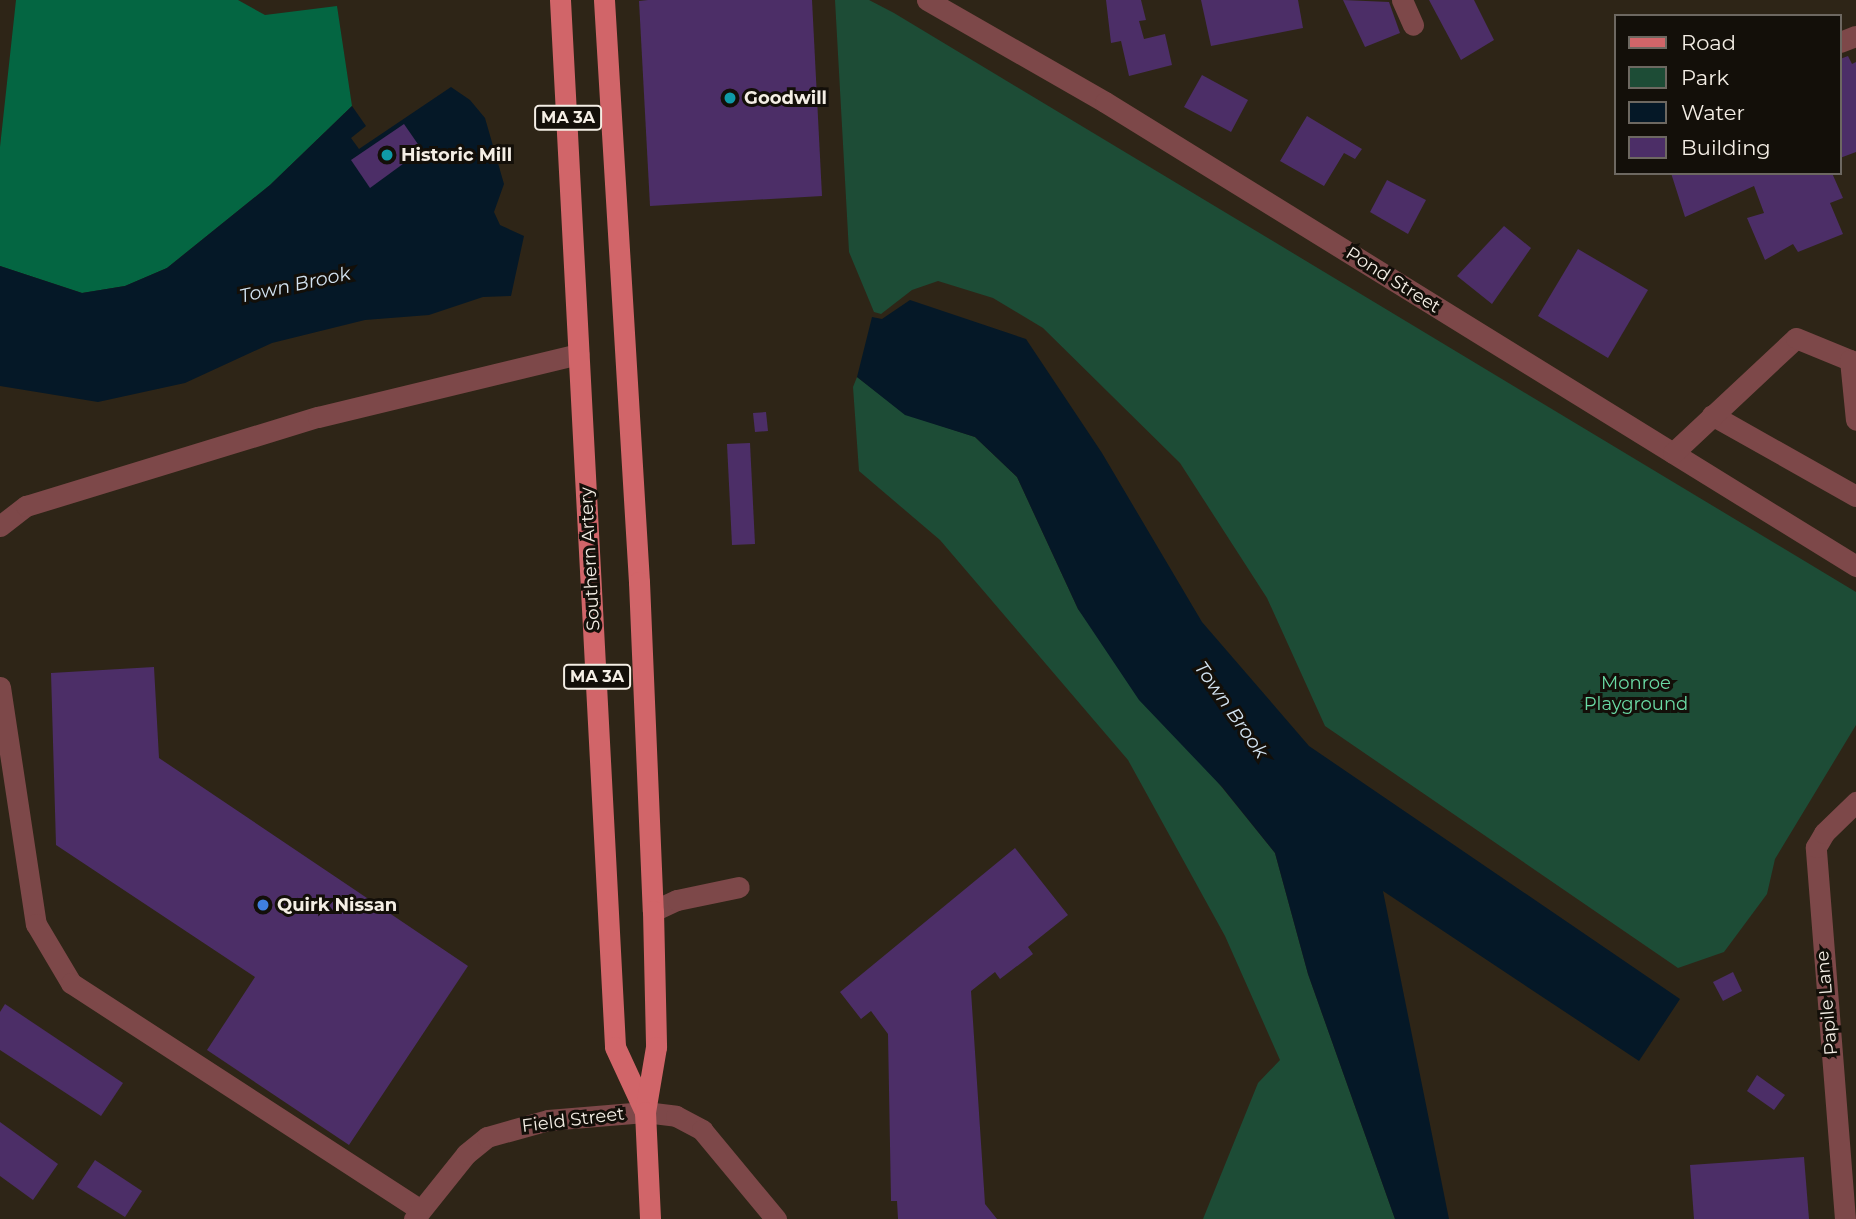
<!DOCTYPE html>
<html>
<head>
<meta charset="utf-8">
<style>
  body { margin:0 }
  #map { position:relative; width:1856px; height:1219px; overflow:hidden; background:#2e2517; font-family:Montserrat,sans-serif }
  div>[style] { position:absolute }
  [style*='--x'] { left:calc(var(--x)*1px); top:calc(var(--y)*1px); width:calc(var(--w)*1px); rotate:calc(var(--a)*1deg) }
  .green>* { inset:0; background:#1d4c36 }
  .forest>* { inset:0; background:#046642 }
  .water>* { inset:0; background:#051827 }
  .building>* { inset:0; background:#4c2e67 }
  .minor>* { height:21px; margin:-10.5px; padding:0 10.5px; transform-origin:10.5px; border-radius:10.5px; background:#7d4849 }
  .major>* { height:21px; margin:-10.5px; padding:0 10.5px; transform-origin:10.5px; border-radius:10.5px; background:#d16569 }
  .dots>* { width:19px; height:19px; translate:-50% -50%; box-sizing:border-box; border:4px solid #130f09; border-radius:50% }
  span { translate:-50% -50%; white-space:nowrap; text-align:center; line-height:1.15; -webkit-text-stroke:6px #130f09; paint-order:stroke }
  .shield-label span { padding:2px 5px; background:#130f09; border:2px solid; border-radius:5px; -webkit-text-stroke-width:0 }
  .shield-label { font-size:16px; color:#f4eee5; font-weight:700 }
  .poi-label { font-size:18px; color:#f4eee5; font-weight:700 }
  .left { translate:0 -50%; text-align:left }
  .street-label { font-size:18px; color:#f4eee5 }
  .park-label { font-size:18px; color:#6adaa4 }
  .water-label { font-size:19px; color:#d3e3f1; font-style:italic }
  .legend { position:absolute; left:1614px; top:14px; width:228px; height:161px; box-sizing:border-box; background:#130f09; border:2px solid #6d6861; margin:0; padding:9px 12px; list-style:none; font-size:21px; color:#f4eee5 }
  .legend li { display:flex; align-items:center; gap:14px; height:35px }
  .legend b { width:35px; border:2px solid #6d6861 }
</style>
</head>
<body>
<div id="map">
  <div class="green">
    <div style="clip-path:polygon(835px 0,869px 0,894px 13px,1856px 592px,1856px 725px,1775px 859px,1767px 894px,1724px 952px,1678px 968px,1325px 726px,1267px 598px,1180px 463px,1043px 328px,993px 298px,938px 281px,912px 290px,881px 314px,874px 312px,849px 252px)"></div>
    <div style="clip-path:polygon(857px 377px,905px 414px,975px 437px,1017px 477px,1078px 609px,1275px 853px,1308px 974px,1395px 1219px,1203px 1219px,1258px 1083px,1280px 1060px,1225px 936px,1128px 760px,940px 540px,859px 471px,853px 387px)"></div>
  </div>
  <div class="forest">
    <div style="clip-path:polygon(16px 0,238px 0,265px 15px,337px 6px,352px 106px,270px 185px,167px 268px,125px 286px,82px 293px,0 266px,0 147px)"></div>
  </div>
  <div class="water">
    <div style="clip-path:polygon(451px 87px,470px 100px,485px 118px,504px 184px,494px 212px,500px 225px,524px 236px,511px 296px,483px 297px,429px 315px,365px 320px,272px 343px,185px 383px,98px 402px,0 386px,0 266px,82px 293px,125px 286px,167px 268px,270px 185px,352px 106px,366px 126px,351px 138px,359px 149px)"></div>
    <div style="clip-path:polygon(910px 300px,1026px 339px,1102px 453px,1202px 622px,1309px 746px,1680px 999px,1639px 1061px,1383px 891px,1449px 1219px,1395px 1219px,1308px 974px,1275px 853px,1222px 787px,1139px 700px,1078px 609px,1017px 477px,975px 437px,905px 415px,857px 377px,872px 317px,882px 319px)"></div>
  </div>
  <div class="building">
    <div style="clip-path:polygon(648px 0,812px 0,822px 196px,650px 206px,639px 1px)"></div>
    <div style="clip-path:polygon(1106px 0,1141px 0,1146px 20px,1139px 21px,1144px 39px,1165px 34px,1172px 65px,1129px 76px,1121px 41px,1111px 43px)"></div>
    <div style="clip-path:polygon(1201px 0,1298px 0,1303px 28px,1211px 46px)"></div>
    <div style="clip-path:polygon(1343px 0,1389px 2px,1400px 33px,1365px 47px)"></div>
    <div style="clip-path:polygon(1429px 0,1474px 0,1494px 40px,1461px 60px)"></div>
    <div style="clip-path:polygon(1848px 56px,1852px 64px,1856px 62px,1856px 152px,1840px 158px,1840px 59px)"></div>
    <div style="clip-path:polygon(1202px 75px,1248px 100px,1231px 132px,1184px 107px)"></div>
    <div style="clip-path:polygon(1307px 116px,1362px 149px,1355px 159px,1344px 153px,1324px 186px,1280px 161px)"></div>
    <div style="clip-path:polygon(404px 124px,422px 150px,370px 188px,351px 160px)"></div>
    <div style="clip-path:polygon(1671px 173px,1832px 173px,1843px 198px,1830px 203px,1843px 234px,1798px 252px,1793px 244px,1765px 260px,1747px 218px,1764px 213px,1754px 186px,1685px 217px)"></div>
    <div style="clip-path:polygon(1387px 180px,1426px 200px,1408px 234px,1370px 212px)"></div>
    <div style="clip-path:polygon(1504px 226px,1531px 248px,1492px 304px,1457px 276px)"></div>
    <div style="clip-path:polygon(1578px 249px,1648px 290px,1608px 358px,1538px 316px)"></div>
    <div style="clip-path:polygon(766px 412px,768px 431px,755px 432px,753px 413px)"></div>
    <div style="clip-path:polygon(750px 443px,755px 544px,732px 545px,727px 444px)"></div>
    <div style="clip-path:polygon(154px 667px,159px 758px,468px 966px,349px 1145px,207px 1050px,255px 977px,56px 845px,51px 673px)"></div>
    <div style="clip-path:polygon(1015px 848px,1068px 915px,1028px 947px,1033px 954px,1000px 979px,995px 972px,971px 991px,985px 1204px,997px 1219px,898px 1219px,897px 1201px,891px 1201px,888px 1034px,871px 1011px,861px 1019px,840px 992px)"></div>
    <div style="clip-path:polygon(1733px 972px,1742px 991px,1723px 1001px,1713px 982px)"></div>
    <div style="clip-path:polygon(5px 1004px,123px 1083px,101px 1116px,0 1050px,0 1012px)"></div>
    <div style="clip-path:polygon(1757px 1075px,1785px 1095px,1774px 1110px,1747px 1091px)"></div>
    <div style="clip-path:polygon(0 1122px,58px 1164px,33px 1200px,0 1176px)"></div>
    <div style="clip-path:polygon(1804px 1157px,1809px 1219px,1694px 1219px,1690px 1165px)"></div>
    <div style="clip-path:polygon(95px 1160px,142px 1191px,125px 1217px,77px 1187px)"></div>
  </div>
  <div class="minor">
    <div style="--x:927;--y:0;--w:205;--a:29.8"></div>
    <div style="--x:1105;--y:102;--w:883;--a:31.71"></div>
    <div style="--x:1402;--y:0;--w:27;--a:66"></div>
    <div style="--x:1840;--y:42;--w:17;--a:-21"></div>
    <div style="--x:1712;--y:415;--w:165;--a:29.4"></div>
    <div style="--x:1673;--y:453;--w:168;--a:-43.1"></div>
    <div style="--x:1796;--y:338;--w:58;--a:22.2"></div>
    <div style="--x:1850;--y:360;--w:60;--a:84.3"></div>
    <div style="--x:0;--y:526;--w:33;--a:-38"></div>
    <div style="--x:26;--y:506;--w:305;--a:-17"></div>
    <div style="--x:318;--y:417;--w:268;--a:-13.6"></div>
    <div style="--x:0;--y:687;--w:240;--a:81.4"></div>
    <div style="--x:36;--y:924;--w:69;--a:59.3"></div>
    <div style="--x:71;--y:983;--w:417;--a:33"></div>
    <div style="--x:653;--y:911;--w:26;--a:-25"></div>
    <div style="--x:677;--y:900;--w:63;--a:-11.8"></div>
    <div style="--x:414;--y:1219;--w:83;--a:-51.3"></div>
    <div style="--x:466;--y:1154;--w:27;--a:-39"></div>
    <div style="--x:487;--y:1137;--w:63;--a:-15.6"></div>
    <div style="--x:548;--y:1120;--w:97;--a:-4.7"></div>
    <div style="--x:645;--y:1112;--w:31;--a:7"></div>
    <div style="--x:676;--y:1116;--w:30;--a:28"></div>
    <div style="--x:702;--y:1130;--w:116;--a:50.3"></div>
    <div style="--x:1845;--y:1219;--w:373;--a:-94.5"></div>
    <div style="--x:1816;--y:847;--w:16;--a:-60"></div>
    <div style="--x:1824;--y:833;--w:45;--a:-44.1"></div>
  </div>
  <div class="major">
    <div style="--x:560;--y:0;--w:1048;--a:86.99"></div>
    <div style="--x:615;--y:1047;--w:72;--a:65.2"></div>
    <div style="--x:604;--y:0;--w:583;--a:86.56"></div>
    <div style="--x:639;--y:582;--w:329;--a:87.6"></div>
    <div style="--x:653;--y:911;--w:136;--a:88.7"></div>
    <div style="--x:656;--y:1047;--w:66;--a:99.6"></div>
    <div style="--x:645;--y:1112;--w:107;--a:87.3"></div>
  </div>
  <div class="dots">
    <div style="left:730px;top:98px;background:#0f9aa8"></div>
    <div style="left:387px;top:155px;background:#0f9aa8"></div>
    <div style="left:263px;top:905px;background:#3f7fe0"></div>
  </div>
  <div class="shield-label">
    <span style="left:568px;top:118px">MA 3A</span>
    <span style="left:597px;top:677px">MA 3A</span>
  </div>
  <div class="poi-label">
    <span class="left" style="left:744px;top:98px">Goodwill</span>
    <span class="left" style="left:401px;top:155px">Historic Mill</span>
    <span class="left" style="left:277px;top:905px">Quirk Nissan</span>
  </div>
  <div class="street-label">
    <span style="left:1393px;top:280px;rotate:32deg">Pond Street</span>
    <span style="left:590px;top:559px;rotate:-93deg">Southern Artery</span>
    <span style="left:1827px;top:1003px;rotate:-95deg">Papile Lane</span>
    <span style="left:573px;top:1120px;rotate:-7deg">Field Street</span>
  </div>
  <div class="park-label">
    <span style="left:1636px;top:694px">Monroe<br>Playground</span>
  </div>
  <div class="water-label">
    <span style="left:295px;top:285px;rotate:-12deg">Town Brook</span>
    <span style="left:1231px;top:710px;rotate:55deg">Town Brook</span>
  </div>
  <ul class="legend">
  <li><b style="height:9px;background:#d16569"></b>Road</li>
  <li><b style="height:19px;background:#1d4c36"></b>Park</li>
  <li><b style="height:19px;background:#051827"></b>Water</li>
  <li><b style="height:19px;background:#4c2e67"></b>Building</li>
  </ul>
</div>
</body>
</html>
